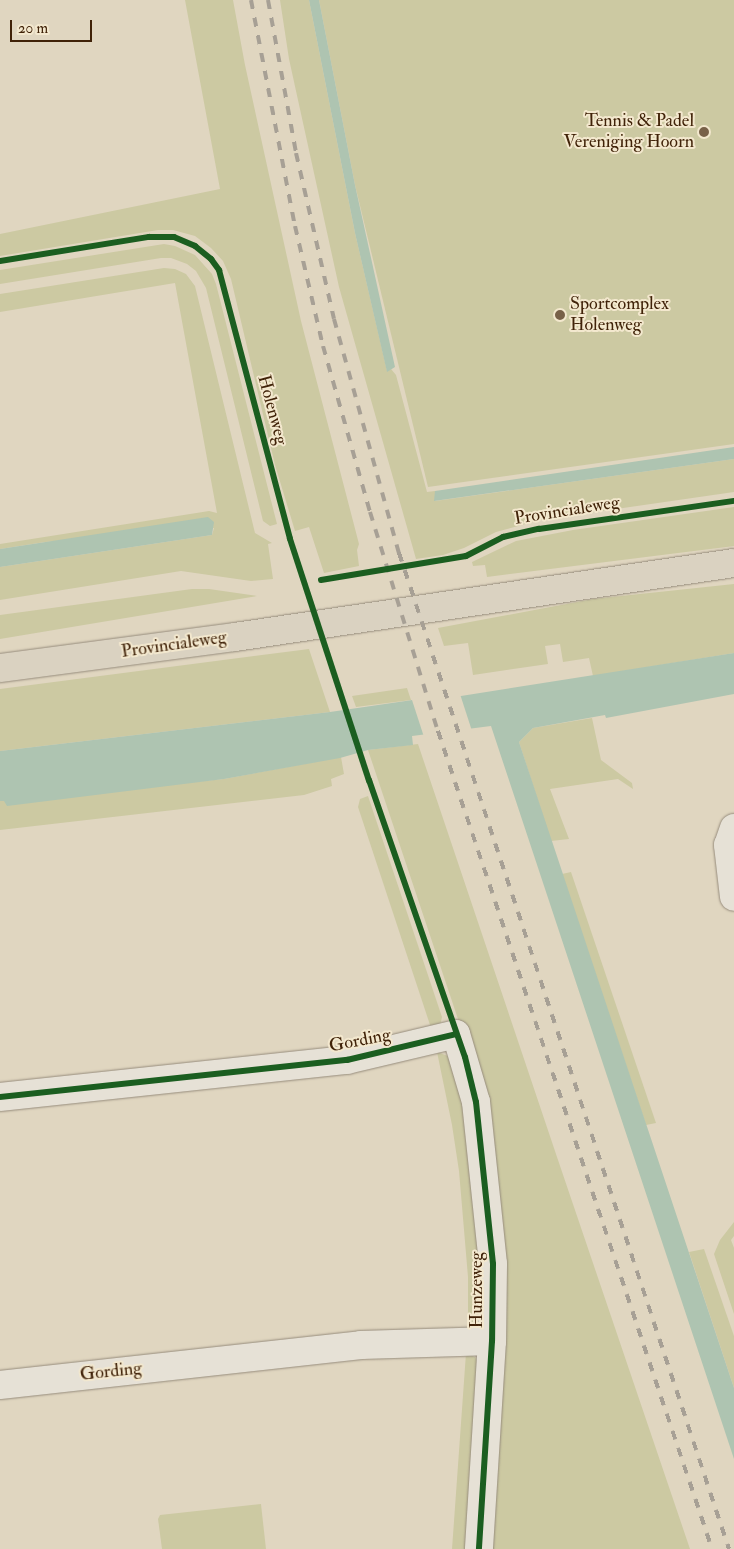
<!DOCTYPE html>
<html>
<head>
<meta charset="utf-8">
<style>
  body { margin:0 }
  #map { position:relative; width:734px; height:1549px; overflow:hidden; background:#e0d6c0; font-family:"IM FELL Double Pica",serif }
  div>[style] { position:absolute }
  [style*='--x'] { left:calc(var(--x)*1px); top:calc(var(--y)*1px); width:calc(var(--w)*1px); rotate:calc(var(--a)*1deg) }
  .green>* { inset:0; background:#ccc9a2 }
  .water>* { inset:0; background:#aec4b1 }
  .pier>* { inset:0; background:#e0d6c0 }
  .roads { filter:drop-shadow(0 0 1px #968c7c) drop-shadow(0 0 1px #968c7c) }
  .minor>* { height:28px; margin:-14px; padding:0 14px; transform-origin:14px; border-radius:14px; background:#e6e1d6 }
  .major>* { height:28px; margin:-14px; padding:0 14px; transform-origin:14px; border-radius:14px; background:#dad2c1 }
  .rail>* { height:4px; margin-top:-2px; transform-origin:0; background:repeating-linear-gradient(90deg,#a7a095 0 9px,transparent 0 18px) }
  .cycleway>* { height:6px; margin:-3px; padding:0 3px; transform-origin:3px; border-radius:3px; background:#1b5e20 }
  .dots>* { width:14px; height:14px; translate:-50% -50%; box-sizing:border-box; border:2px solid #f3e8ce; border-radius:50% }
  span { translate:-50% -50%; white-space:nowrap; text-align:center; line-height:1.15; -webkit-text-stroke:4px #f3e8ce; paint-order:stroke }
  .poi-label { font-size:18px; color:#402208 }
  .right { translate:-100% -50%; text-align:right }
  .left { translate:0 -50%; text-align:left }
  .street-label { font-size:18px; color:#402208 }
  .scale { position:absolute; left:10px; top:20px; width:82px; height:22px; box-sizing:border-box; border:2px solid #402208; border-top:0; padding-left:6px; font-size:15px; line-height:18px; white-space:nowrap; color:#402208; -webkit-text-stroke:4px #f3e8ce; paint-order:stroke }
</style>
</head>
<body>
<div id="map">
  <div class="green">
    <div style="clip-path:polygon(185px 0,233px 0,245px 65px,301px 321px,359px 544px,357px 550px,359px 566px,324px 573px,309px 527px,295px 531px,275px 465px,231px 279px,223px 261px,211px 248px,195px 236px,173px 230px,158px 230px,0 256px,0 234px,220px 189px)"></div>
    <div style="clip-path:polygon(280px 0,309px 0,355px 233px,387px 371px,391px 369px,396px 375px,427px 492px,435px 491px,435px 501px,734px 459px,734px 492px,540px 520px,496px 532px,464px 548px,443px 555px,416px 559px,339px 287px,289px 59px)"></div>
    <div style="clip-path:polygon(319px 0,734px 0,734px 444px,428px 487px,355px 185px)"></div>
    <div style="clip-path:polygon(164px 244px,175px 246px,195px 255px,212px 274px,216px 284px,277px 524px,270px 526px,263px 521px,206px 288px,196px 271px,187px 264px,171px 258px,161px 258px,0 284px,0 270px)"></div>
    <div style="clip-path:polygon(164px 268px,175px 269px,186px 274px,195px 286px,255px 533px,272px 543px,268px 544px,273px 579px,251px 581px,181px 571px,0 600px,0 567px,212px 535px,214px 528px,45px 542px,0 549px,0 544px,209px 511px,217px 513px,175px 283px,0 312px,0 294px)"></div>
    <div style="clip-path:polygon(734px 507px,734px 546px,487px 577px,485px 565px,473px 566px,472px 562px,516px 541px,573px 530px)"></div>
    <div style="clip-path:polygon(734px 584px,734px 653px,593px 676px,589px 658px,563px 662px,560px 644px,545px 646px,548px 664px,473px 675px,468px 643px,444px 646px,438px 628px,593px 599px)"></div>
    <div style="clip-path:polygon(192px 589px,209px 589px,257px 596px,0 639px,0 615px)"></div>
    <div style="clip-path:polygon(309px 649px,330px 712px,0 751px,0 689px)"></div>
    <div style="clip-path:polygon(407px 688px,411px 700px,356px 707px,352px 696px)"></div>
    <div style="clip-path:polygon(592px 718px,601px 760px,632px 783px,633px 789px,618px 779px,550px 789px,569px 839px,551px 841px,519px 742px,533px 728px)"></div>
    <div style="clip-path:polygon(418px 744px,557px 1157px,690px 1549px,489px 1549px,501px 1395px,460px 1025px,368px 750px)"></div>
    <div style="clip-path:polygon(341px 757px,344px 774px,331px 779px,332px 786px,304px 795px,0 830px,0 801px,224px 779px)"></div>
    <div style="clip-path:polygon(368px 796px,442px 1017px,440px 1026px,432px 1031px,358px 807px,360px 799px)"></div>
    <div style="clip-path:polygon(571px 872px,656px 1123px,646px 1125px,562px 874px)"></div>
    <div style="clip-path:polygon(437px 1052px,448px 1056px,470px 1129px,485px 1297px,479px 1324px,468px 1330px,468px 1277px,459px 1171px,452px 1125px)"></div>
    <div style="clip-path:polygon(734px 1222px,734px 1236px,731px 1240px,734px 1248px,734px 1314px,714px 1254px,720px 1240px)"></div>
    <div style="clip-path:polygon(704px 1249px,734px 1336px,734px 1388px,689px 1252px)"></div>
    <div style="clip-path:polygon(466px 1353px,475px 1357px,479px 1364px,468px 1549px,452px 1549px)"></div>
    <div style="clip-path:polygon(261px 1504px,266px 1549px,162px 1549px,158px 1519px,160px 1515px)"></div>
  </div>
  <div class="water">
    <div style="clip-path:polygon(309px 0,319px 0,355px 185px,395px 367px,387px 372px,355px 233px)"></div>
    <div style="clip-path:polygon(734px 447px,734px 459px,434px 501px,435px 491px)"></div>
    <div style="clip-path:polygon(208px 517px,214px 522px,212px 535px,0 567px,0 549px)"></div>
    <div style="clip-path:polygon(734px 653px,734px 694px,606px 718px,605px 715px,533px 728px,519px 742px,734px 1388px,734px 1459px,491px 726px,412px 736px,413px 745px,368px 750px,340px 758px,224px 779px,7px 806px,4px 801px,0 801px,0 751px,330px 712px,433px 697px,461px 696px)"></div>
  </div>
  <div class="pier">
    <div style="clip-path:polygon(433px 694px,460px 694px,472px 731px,424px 737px,411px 697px)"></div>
  </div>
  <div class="roads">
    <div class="minor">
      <div style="--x:734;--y:828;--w:18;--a:109"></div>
      <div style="--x:728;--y:845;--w:52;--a:83.4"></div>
      <div style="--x:0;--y:1097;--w:349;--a:-6.1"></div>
      <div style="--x:347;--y:1060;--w:112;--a:-13.4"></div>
      <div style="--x:456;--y:1034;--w:71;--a:73.6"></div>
      <div style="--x:476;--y:1102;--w:163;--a:84"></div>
      <div style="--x:493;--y:1264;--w:77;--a:90.7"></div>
      <div style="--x:492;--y:1341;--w:208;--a:93.6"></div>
      <div style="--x:0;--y:1385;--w:363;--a:-6.3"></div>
      <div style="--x:361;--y:1345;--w:131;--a:-1.7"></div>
    </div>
    <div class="major">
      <div style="--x:0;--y:668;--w:237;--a:-7.5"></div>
      <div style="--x:235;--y:637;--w:504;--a:-8.44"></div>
    </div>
  </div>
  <div class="rail">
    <div style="--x:251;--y:0;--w:230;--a:79"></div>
    <div style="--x:295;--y:226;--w:123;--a:76.9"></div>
    <div style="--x:323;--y:346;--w:173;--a:74.2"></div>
    <div style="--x:370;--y:512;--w:229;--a:72.8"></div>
    <div style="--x:438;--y:731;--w:863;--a:71.48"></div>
    <div style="--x:268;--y:0;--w:156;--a:79.6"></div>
    <div style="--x:296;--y:153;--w:170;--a:77.1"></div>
    <div style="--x:334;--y:319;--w:243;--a:74.5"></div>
    <div style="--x:399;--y:553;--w:1049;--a:71.67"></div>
  </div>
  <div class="cycleway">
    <div style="--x:0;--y:261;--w:151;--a:-9.2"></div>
    <div style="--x:149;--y:237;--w:25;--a:0"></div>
    <div style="--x:174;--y:237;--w:23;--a:23"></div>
    <div style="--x:195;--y:246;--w:21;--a:39"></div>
    <div style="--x:211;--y:259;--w:14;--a:54"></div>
    <div style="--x:219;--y:270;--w:278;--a:75.2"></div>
    <div style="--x:290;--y:539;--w:254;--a:71.9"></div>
    <div style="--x:369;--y:780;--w:293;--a:70.9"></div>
    <div style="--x:465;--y:1057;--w:46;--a:76.3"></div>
    <div style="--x:476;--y:1102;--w:163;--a:84"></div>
    <div style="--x:493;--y:1264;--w:77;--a:90.7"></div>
    <div style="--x:492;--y:1341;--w:208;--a:93.6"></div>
    <div style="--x:321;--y:580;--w:147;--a:-9.4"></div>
    <div style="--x:466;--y:556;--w:42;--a:-27.2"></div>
    <div style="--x:503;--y:537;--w:37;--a:-13"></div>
    <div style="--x:539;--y:529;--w:197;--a:-8.2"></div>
    <div style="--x:0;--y:1097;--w:349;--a:-6.1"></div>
    <div style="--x:347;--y:1060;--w:112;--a:-13.4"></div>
  </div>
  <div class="dots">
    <div style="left:704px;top:132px;background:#786148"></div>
    <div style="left:560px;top:315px;background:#786148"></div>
  </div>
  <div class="poi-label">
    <span class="right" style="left:694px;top:132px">Tennis &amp; Padel<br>Vereniging Hoorn</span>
    <span class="left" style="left:570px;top:315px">Sportcomplex<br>Holenweg</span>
  </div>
  <div class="street-label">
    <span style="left:272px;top:410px;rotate:75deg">Holenweg</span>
    <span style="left:567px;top:511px;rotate:-9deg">Provincialeweg</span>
    <span style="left:174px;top:645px;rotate:-8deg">Provincialeweg</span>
    <span style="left:360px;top:1041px;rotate:-11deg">Gording</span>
    <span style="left:477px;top:1290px;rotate:-90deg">Hunzeweg</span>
    <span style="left:111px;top:1372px;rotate:-6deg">Gording</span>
  </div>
  <div class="scale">20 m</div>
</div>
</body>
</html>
